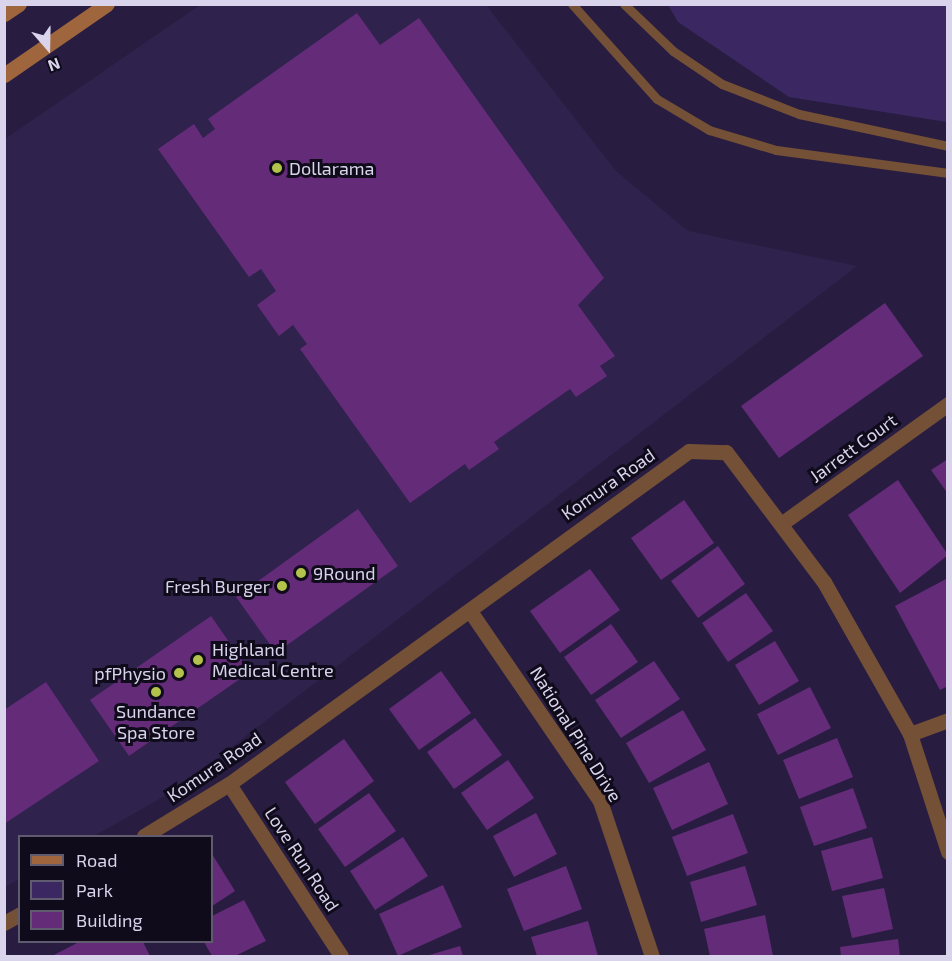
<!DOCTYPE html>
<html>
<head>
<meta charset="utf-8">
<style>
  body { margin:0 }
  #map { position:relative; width:952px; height:961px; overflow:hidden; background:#281d41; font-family:"Exo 2",sans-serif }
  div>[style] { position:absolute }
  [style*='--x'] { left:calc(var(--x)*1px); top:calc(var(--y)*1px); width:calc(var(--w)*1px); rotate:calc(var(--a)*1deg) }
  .built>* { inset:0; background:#2f224d }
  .green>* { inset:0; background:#3b2862 }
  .building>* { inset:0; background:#642b79 }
  .service>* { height:9px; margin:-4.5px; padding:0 4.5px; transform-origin:4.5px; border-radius:4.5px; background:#735036 }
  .minor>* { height:15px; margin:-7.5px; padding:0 7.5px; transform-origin:7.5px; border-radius:7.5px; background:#735036 }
  .secondary>* { height:15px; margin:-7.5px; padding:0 7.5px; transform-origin:7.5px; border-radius:7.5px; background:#9f663d }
  .dots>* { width:16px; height:16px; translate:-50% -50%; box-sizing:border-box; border:3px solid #0f0b1a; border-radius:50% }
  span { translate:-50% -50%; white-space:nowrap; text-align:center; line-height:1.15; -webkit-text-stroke:6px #0f0b1a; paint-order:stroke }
  .poi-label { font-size:18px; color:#d9d4ec }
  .left { translate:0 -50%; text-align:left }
  .right { translate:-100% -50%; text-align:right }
  .street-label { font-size:18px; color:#d9d4ec }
  .frame { position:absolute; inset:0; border:6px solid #d9d4ec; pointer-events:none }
  .legend { position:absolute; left:18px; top:835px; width:195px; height:108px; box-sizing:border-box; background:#0f0b1a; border:2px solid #605b6e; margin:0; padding:8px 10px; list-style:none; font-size:18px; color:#d9d4ec }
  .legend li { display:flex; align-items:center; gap:12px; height:30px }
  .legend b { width:30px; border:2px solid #605b6e }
  .north { position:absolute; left:18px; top:18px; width:60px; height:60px; -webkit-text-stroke:4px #0f0b1a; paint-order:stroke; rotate:160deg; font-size:16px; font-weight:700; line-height:24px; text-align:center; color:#d9d4ec }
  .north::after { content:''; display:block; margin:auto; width:21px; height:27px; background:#d9d4ec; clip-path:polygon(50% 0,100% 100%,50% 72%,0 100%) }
</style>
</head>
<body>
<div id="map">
  <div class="built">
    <div style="clip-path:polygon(200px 5px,486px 5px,616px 171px,688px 231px,857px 266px,177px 789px,94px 836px,20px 836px,19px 879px,5px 887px,5px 139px)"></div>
  </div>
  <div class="green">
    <div style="clip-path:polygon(668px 5px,947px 5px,947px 122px,789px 97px,678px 22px)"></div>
  </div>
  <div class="building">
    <div style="clip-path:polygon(357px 13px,380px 45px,419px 18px,604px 278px,578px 305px,615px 356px,600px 366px,607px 376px,576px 397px,570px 389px,494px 442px,499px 449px,469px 470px,465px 464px,410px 503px,300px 349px,307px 344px,293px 325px,279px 336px,257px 305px,276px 291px,261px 269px,249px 277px,158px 149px,194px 124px,203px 138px,215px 129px,208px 119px)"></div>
    <div style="clip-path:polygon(885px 303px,923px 356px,779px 458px,741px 406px)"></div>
    <div style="clip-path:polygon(948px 459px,948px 494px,931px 470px)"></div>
    <div style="clip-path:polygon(898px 480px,948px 555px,900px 593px,848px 515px)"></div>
    <div style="clip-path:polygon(684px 500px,714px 543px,661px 580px,631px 538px)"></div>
    <div style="clip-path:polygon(358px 509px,398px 566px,276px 653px,236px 597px)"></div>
    <div style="clip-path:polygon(718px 546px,745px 584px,698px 618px,671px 581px)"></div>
    <div style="clip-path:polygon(590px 569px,620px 610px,560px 653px,530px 611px)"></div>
    <div style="clip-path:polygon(948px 578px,948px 686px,940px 690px,895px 606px)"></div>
    <div style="clip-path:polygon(746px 593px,773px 631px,728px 662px,702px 623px)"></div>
    <div style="clip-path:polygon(211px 616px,250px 672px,129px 756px,90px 700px)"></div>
    <div style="clip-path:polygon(611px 624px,638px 662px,591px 695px,564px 657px)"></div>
    <div style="clip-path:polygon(775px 641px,799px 681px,759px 705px,735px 665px)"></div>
    <div style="clip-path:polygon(654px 661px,680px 699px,621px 738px,595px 700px)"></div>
    <div style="clip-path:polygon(441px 671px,471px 713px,419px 750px,389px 709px)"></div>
    <div style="clip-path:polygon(46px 682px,99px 761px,4px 824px,4px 710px)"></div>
    <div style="clip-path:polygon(810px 687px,831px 728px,778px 755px,757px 714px)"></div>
    <div style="clip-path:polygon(683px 710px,706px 750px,649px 783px,626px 743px)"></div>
    <div style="clip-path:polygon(475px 718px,502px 755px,454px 789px,427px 752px)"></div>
    <div style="clip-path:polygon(837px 738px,853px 777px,799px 799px,783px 760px)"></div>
    <div style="clip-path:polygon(344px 739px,374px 781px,315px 824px,285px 782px)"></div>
    <div style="clip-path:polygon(508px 760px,534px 798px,487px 830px,461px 793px)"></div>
    <div style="clip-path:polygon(709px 762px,728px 804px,672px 830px,653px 788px)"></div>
    <div style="clip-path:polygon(853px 788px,867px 828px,814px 846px,800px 807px)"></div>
    <div style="clip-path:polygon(369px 793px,396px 831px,345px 867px,318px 829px)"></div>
    <div style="clip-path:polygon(536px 813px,557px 854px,514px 877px,493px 836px)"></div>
    <div style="clip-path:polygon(733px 814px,748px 853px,687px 876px,672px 837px)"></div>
    <div style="clip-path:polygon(403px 837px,428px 876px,375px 910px,350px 871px)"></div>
    <div style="clip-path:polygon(872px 837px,883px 878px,832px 891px,821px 851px)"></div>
    <div style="clip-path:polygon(212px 854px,235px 891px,212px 906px)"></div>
    <div style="clip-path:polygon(566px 866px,582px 909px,524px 931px,507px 889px)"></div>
    <div style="clip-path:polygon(745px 866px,757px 905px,701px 922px,690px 882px)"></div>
    <div style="clip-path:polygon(443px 885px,462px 927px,398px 956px,379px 914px)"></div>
    <div style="clip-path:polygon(884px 888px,893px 929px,852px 938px,842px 896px)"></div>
    <div style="clip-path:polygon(244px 900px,266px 941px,235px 956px,212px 956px,204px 942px,212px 942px,212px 916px)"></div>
    <div style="clip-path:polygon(765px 915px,773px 956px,710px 956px,704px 929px)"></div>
    <div style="clip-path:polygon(588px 921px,598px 956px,537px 956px,531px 937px)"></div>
    <div style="clip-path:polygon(898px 939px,900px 956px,841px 956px,840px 947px)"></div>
    <div style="clip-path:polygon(79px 942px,143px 942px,150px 956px,52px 956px)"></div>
    <div style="clip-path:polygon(460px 946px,463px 956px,426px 956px)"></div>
  </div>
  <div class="service">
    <div style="--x:572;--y:4;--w:127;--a:48.2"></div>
    <div style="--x:657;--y:99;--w:61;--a:30.8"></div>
    <div style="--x:709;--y:130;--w:70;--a:16.6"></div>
    <div style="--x:776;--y:150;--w:174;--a:7.6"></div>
    <div style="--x:624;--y:4;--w:68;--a:43.8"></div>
    <div style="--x:673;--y:51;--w:59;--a:34"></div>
    <div style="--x:722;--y:84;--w:83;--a:21.3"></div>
    <div style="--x:799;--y:114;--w:152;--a:12.1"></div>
  </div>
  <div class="minor">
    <div style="--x:781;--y:524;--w:206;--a:-35.7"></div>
    <div style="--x:470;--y:611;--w:230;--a:55.6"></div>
    <div style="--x:600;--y:801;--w:163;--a:71.5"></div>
    <div style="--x:910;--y:734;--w:40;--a:-20.2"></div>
    <div style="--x:229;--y:784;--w:205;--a:56.9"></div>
    <div style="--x:144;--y:836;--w:100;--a:-31.5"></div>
    <div style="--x:229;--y:784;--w:568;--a:-35.9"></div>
    <div style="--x:689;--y:451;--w:37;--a:2"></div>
    <div style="--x:726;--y:452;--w:163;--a:53"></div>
    <div style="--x:824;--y:582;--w:175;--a:60.5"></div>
    <div style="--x:910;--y:734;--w:124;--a:72.1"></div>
    <div style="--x:4;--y:923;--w:18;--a:-29"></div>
  </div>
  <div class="secondary">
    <div style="--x:4;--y:14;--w:18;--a:-34"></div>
    <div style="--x:4;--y:75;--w:125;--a:-34.6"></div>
  </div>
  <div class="dots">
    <div style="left:277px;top:168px;background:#b3c24b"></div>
    <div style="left:301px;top:573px;background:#b3c24b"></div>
    <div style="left:282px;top:586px;background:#b3c24b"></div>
    <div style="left:198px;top:660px;background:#b3c24b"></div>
    <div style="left:179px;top:673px;background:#b3c24b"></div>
    <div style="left:156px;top:692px;background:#b3c24b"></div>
  </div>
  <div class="poi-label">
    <span class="left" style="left:289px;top:168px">Dollarama</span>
    <span class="left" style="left:313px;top:573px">9Round</span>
    <span class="right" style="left:270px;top:586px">Fresh Burger</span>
    <span class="left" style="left:212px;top:660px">Highland<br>Medical Centre</span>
    <span class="right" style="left:166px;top:673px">pfPhysio</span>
    <span style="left:156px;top:722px">Sundance<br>Spa Store</span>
  </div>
  <div class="street-label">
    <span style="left:853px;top:448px;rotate:-36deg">Jarrett Court</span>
    <span style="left:608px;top:484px;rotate:-35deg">Komura Road</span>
    <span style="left:576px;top:734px;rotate:58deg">National Pine Drive</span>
    <span style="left:214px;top:767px;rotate:-34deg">Komura Road</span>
    <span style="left:302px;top:859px;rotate:57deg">Love Run Road</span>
  </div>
  <div class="frame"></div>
  <ul class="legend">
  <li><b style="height:8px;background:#9f663d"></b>Road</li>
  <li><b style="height:16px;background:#3b2862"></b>Park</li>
  <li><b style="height:16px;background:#642b79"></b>Building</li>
  </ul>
  <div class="north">N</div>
</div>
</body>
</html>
